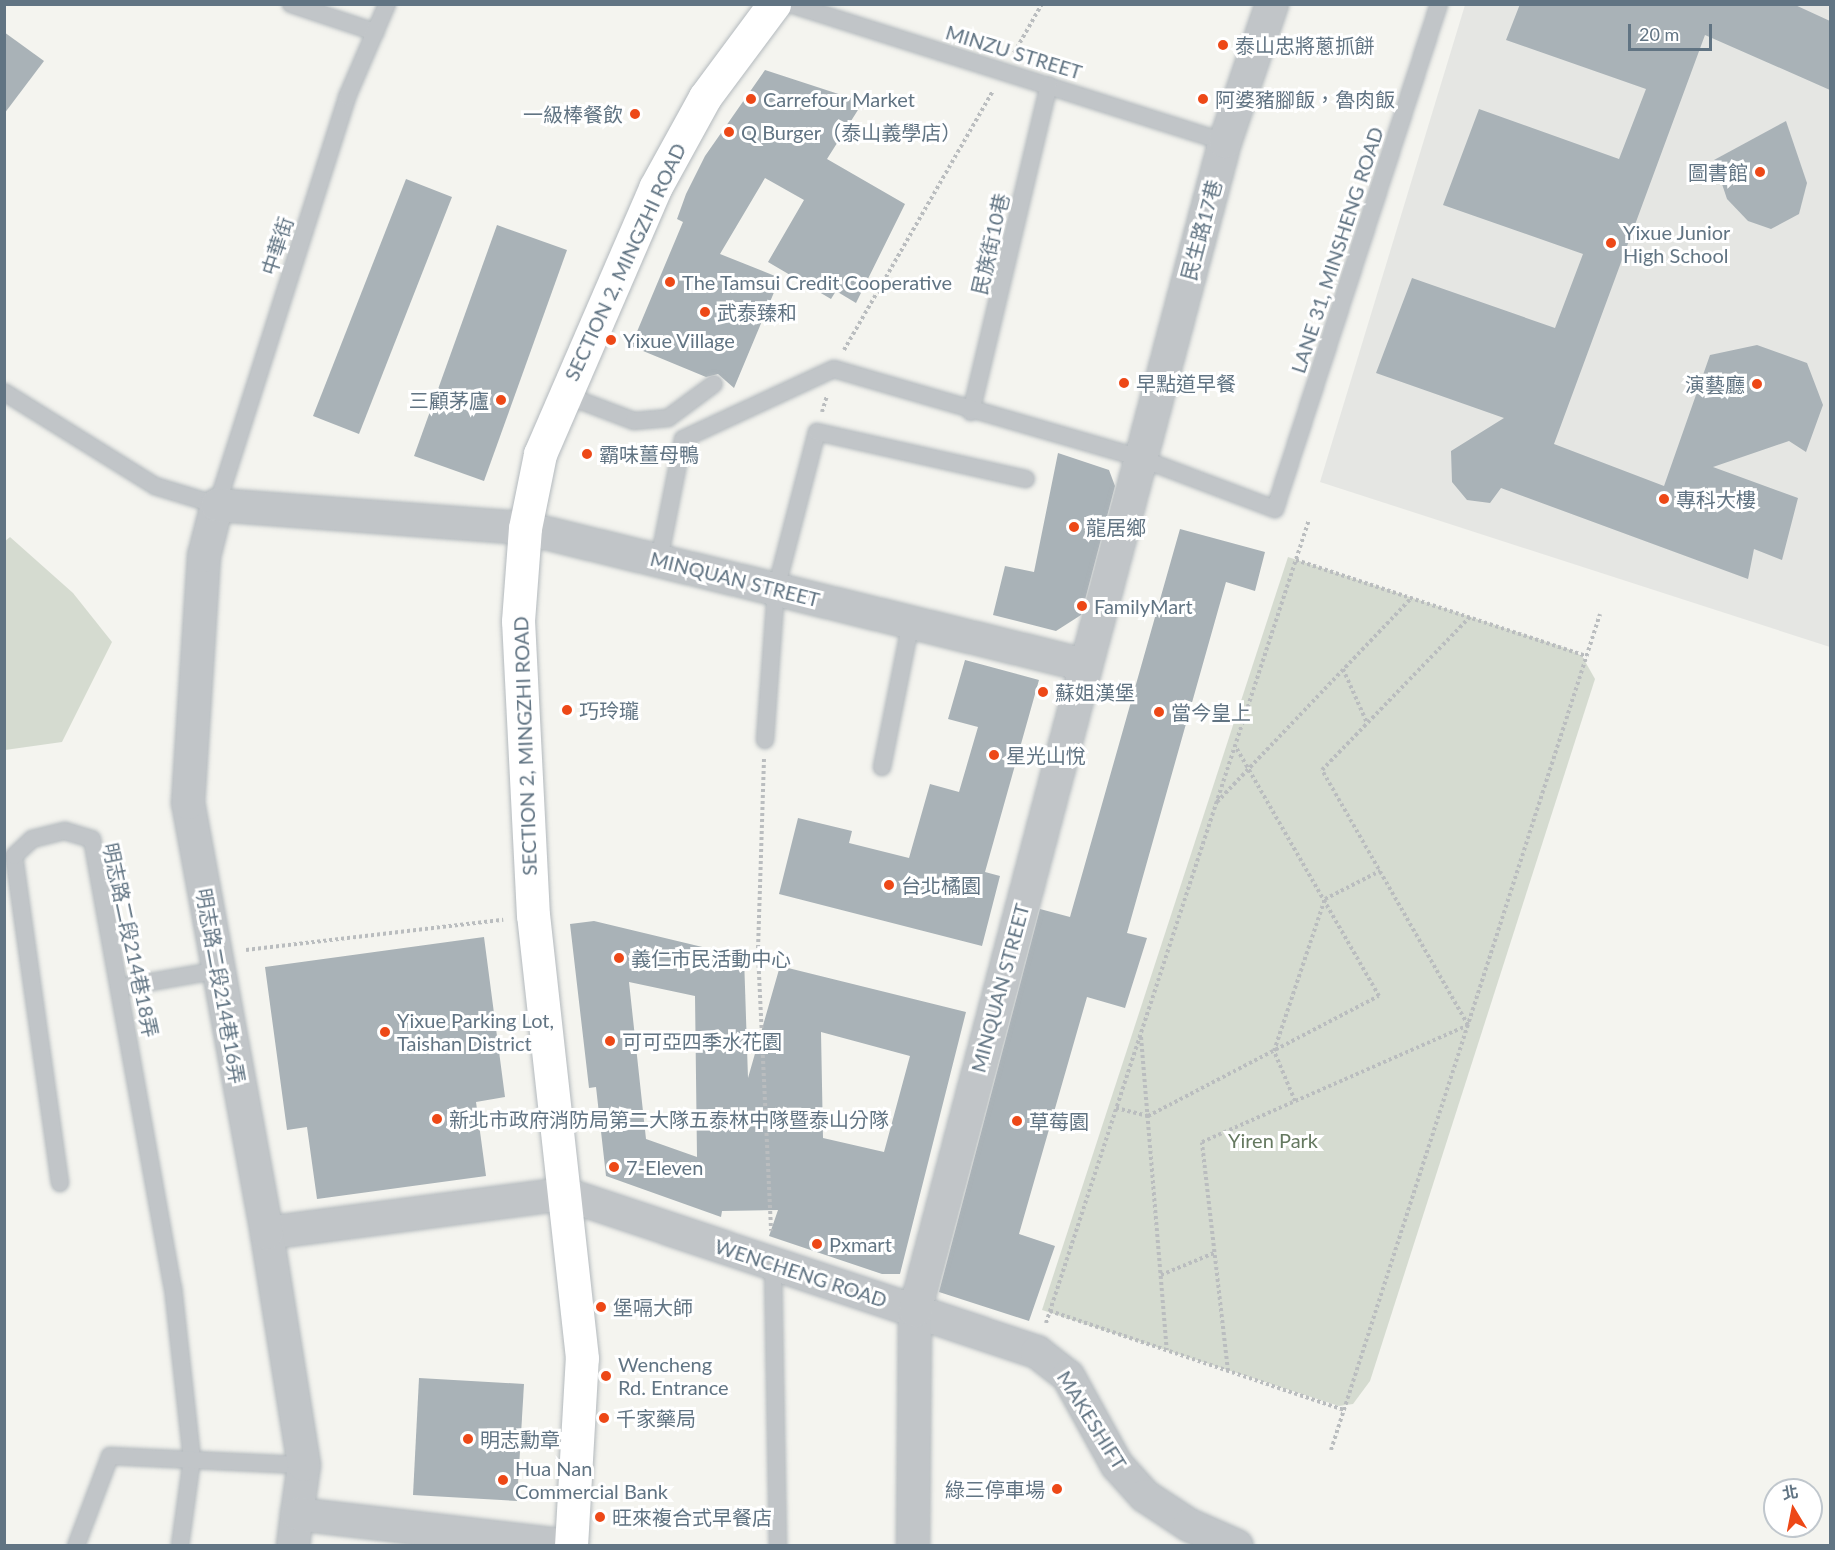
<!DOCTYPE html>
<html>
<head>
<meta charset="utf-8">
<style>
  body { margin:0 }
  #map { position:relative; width:1835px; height:1550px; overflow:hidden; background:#f4f4ef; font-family:Lato,"Noto Sans TC",sans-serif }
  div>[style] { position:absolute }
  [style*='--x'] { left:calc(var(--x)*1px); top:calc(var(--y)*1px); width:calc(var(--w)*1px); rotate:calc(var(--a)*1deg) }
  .built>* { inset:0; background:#e5e6e3 }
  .green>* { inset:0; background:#d5dbd0 }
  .building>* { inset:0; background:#a9b2b7 }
  .path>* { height:4px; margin-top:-2px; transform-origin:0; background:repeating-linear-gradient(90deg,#babdbf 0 3px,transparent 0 6px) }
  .roads { filter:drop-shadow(0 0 2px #b3b9bd) drop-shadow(0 0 2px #b3b9bd) }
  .lane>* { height:16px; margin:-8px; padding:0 8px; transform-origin:8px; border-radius:8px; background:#c1c5c8 }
  .street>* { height:32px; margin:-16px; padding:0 16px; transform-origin:16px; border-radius:16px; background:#c1c5c8 }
  .secondary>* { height:33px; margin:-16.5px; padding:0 16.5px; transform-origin:16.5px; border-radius:16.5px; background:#fff }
  .dots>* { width:16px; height:16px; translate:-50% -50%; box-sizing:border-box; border:3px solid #fff; border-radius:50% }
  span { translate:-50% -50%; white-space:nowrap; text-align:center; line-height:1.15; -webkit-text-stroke:6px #fff; paint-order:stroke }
  .poi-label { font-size:20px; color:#617483 }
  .left { translate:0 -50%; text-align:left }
  .right { translate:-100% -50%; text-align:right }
  .street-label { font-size:20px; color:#617483 }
  .park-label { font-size:20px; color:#657960 }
  .frame { position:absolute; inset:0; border:6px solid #617483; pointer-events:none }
  .north { position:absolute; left:1763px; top:1478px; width:60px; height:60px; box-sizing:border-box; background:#fff; border:2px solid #c0c7cd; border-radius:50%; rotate:350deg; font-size:16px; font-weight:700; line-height:24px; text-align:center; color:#617483 }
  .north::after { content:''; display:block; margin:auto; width:21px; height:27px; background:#ed4817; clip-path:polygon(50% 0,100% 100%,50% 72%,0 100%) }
  .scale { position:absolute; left:1628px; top:24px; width:84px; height:27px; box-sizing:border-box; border:3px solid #617483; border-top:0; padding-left:8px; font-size:18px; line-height:21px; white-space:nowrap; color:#617483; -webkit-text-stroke:4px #fff; paint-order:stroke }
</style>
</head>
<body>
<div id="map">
  <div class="built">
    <div style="clip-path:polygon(1465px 5px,1830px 5px,1830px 647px,1320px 482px)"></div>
  </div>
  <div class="green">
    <div style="clip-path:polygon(10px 537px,73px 593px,112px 642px,62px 742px,5px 750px,4px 542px)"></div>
    <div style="clip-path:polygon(1288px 557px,1568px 649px,1582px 656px,1595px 679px,1370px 1381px,1353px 1404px,1339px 1406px,1042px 1310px)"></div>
  </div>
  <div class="building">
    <div style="clip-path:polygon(1520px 4px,1793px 4px,1830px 21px,1830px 90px,1705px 35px,1554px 444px,1664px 486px,1710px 355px,1757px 345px,1807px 363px,1823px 405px,1806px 452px,1789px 441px,1713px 467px,1798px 498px,1782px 560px,1754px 549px,1748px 579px,1501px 488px,1490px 503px,1467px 500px,1452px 482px,1451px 451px,1504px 418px,1376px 373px,1412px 278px,1555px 328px,1583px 254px,1443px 205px,1479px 109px,1619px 159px,1646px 89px,1506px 40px)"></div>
    <div style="clip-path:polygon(4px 32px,44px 61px,4px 114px)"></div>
    <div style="clip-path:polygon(765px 70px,863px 102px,827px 159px,905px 204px,856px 303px,836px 291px,831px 299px,768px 262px,804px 200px,765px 178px,720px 254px,780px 278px,734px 388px,718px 374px,706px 377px,631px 346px,683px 222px,677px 219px,686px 194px,705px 156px)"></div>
    <div style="clip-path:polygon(1786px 121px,1807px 183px,1799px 214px,1771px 229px,1748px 221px,1727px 199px,1714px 160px)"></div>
    <div style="clip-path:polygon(406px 179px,452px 197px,359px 434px,313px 416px)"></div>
    <div style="clip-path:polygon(497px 225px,567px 250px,484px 481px,414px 456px)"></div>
    <div style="clip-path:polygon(1058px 453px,1109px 470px,1115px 486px,1081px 615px,1056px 631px,993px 615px,1005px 566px,1034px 572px)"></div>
    <div style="clip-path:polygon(1180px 529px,1265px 552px,1255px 591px,1226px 582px,1127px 933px,1147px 938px,1125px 1008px,1087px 997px,1019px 1234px,1055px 1246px,1029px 1321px,939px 1292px,1040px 909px,1070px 917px)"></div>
    <div style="clip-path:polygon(965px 660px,1039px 680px,985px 872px,1000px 876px,982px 946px,779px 894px,798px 818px,852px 831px,849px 843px,909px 858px,930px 784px,959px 792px,978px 727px,948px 719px)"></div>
    <div style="clip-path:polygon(evenodd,594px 921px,744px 957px,748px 1078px,780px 966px,966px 1012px,900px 1274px,882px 1274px,769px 1236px,778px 1210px,722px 1211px,721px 1217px,606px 1176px,596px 1087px,589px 1088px,570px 924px,594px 921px,629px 982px,695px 996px,697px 1157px,646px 1139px,629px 982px,594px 921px,821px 1032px,910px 1056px,884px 1152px,823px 1138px,821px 1032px)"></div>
    <div style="clip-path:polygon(484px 937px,505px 1097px,476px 1102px,486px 1176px,317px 1199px,307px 1127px,287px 1130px,265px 967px)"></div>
    <div style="clip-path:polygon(419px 1378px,524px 1384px,517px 1501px,413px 1495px)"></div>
  </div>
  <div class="path">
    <div style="--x:1014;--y:53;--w:56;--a:-60.3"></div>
    <div style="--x:844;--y:350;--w:299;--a:-60.1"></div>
    <div style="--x:822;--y:412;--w:17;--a:-73"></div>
    <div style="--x:1296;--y:560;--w:306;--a:18.3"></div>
    <div style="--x:1343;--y:669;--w:59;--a:66"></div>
    <div style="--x:764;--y:759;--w:194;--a:91.8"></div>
    <div style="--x:758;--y:953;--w:278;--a:87.3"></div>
    <div style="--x:1217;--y:802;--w:282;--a:-46.4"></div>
    <div style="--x:246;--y:950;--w:259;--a:-6.7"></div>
    <div style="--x:1141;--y:1037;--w:314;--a:85.3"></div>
    <div style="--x:1295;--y:1101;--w:54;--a:-112.8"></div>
    <div style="--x:1274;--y:1051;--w:160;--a:-71.5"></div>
    <div style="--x:1325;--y:899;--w:62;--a:-27"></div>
    <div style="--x:1116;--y:1108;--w:33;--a:14"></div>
    <div style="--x:1148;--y:1116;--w:260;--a:-27.5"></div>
    <div style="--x:1379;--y:996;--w:289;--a:-119.9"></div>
    <div style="--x:1161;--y:1275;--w:57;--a:-22.5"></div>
    <div style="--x:1050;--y:1311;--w:310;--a:18.6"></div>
    <div style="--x:1046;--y:1323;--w:845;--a:-71.87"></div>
    <div style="--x:1228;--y:1371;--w:230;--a:-96.5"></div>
    <div style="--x:1202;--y:1142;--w:291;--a:-23.7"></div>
    <div style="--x:1468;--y:1025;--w:294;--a:-119.8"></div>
    <div style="--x:1322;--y:770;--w:213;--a:-46"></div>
    <div style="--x:1331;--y:1450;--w:878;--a:-72.16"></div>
  </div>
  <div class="roads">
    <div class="lane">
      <div style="--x:291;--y:4;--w:89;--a:18.4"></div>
      <div style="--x:790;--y:4;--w:456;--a:17.6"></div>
      <div style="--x:4;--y:392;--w:178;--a:31.9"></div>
      <div style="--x:155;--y:486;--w:65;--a:17"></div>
      <div style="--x:217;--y:505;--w:428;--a:-72.3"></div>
      <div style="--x:347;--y:97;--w:101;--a:-66.7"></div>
      <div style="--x:563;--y:394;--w:76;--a:20.8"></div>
      <div style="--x:634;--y:421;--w:34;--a:-5"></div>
      <div style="--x:668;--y:418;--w:57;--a:-36.5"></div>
      <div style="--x:971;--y:412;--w:336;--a:-76.6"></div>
      <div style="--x:659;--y:560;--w:123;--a:-78.8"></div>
      <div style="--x:683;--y:439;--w:166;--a:-24.9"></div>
      <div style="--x:834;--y:369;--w:319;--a:16.2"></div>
      <div style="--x:1140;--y:458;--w:144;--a:20.7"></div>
      <div style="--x:1275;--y:509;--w:531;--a:-72.01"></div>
      <div style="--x:765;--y:740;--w:151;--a:-85.8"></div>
      <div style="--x:776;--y:589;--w:162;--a:-75.4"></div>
      <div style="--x:817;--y:432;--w:214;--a:12.7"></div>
      <div style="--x:882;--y:767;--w:148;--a:-78.7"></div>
      <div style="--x:122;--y:987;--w:97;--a:-10"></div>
      <div style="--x:60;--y:1183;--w:330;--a:-98"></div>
      <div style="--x:14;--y:856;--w:25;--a:-43"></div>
      <div style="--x:32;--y:839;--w:34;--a:-14"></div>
      <div style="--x:65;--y:831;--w:28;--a:17"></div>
      <div style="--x:92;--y:839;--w:455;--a:79.8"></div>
      <div style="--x:173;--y:1287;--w:173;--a:83.7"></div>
      <div style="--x:192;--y:1459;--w:88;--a:97.9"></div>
      <div style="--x:773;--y:1264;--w:282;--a:89"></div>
      <div style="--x:76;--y:1546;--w:96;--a:-69.3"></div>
      <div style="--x:110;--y:1456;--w:194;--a:2.7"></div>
    </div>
    <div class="street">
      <div style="--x:267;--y:1233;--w:301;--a:-7.5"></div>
      <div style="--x:565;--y:1194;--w:498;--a:18.5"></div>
      <div style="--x:1037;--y:1352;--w:39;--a:38"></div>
      <div style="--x:1068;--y:1376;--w:102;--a:61.2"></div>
      <div style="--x:1117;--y:1465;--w:42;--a:47.9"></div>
      <div style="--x:1145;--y:1496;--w:53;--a:33.4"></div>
      <div style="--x:1189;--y:1525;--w:52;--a:23.6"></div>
      <div style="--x:297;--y:1514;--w:49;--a:-81.9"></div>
      <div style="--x:304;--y:1465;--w:235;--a:-99.1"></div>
      <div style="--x:267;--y:1233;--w:437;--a:-100.4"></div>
      <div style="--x:188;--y:803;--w:248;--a:-86.3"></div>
      <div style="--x:204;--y:556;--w:53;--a:-75.7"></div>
      <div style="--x:217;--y:505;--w:309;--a:4.3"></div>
      <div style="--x:525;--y:528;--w:577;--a:13.75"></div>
      <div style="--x:293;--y:1546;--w:32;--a:-83"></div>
      <div style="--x:297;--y:1514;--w:274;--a:6.7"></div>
      <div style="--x:913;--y:1546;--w:235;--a:-89.5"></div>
      <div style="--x:915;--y:1311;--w:1209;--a:-75.15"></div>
      <div style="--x:1225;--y:142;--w:146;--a:-71.2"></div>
    </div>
    <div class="secondary">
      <div style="--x:571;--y:1546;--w:188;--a:-86.7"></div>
      <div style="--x:582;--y:1358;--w:445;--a:-96.3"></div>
      <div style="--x:533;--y:916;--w:295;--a:-92.9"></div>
      <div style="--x:518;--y:621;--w:93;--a:-85.7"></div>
      <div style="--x:525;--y:528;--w:76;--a:-78.5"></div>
      <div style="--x:540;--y:454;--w:290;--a:-66.6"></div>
      <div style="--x:655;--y:188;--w:104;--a:-61.2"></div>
      <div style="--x:705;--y:97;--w:116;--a:-53.4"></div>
    </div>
  </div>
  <div class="dots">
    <div style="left:1223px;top:45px;background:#ed4817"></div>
    <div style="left:751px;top:99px;background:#ed4817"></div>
    <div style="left:1203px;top:99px;background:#ed4817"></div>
    <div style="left:635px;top:114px;background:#ed4817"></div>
    <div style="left:729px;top:132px;background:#ed4817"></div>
    <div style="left:1760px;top:172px;background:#ed4817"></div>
    <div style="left:1611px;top:243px;background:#ed4817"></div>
    <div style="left:670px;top:282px;background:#ed4817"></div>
    <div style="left:705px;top:312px;background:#ed4817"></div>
    <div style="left:611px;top:340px;background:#ed4817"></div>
    <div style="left:1124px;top:383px;background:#ed4817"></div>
    <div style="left:1757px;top:384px;background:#ed4817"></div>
    <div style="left:501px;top:400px;background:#ed4817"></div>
    <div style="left:587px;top:454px;background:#ed4817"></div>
    <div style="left:1664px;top:499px;background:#ed4817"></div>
    <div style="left:1074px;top:527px;background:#ed4817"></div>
    <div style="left:1082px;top:606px;background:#ed4817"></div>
    <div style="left:1043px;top:692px;background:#ed4817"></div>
    <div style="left:567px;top:710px;background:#ed4817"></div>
    <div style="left:1159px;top:712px;background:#ed4817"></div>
    <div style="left:994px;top:755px;background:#ed4817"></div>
    <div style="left:889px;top:885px;background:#ed4817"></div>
    <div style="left:619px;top:958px;background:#ed4817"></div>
    <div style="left:385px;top:1032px;background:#ed4817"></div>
    <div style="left:610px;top:1041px;background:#ed4817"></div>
    <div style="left:437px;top:1119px;background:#ed4817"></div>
    <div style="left:1017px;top:1121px;background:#ed4817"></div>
    <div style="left:614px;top:1167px;background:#ed4817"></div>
    <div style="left:817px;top:1244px;background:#ed4817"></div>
    <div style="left:601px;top:1307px;background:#ed4817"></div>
    <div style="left:606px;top:1376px;background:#ed4817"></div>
    <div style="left:604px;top:1418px;background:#ed4817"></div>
    <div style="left:468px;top:1439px;background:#ed4817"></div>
    <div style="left:503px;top:1480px;background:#ed4817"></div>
    <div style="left:1057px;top:1489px;background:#ed4817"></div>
    <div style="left:600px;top:1517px;background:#ed4817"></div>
  </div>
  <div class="poi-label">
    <span class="left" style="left:1235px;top:45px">泰山忠將蔥抓餅</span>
    <span class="left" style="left:763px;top:99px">Carrefour Market</span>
    <span class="left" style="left:1215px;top:99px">阿婆豬腳飯，魯肉飯</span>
    <span class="right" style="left:623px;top:114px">一級棒餐飲</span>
    <span class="left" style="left:741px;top:132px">Q Burger（泰山義學店）</span>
    <span class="right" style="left:1748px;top:172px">圖書館</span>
    <span class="left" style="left:1623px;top:244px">Yixue Junior<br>High School</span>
    <span class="left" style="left:682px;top:282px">The Tamsui Credit Cooperative</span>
    <span class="left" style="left:717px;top:312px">武泰臻和</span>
    <span class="left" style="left:623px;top:340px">Yixue Village</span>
    <span class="left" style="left:1136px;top:383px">早點道早餐</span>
    <span class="right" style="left:1745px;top:384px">演藝廳</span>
    <span class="right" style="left:489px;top:400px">三顧茅廬</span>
    <span class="left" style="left:599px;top:454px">霸味薑母鴨</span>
    <span class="left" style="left:1676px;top:499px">專科大樓</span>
    <span class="left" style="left:1086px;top:527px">龍居鄉</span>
    <span class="left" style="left:1094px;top:606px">FamilyMart</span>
    <span class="left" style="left:1055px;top:692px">蘇姐漢堡</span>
    <span class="left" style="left:579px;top:710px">巧玲瓏</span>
    <span class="left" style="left:1171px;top:712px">當今皇上</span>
    <span class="left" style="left:1006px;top:755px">星光山悅</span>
    <span class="left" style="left:901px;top:885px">台北橘園</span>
    <span class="left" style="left:631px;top:958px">義仁市民活動中心</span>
    <span class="left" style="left:397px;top:1032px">Yixue Parking Lot,<br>Taishan District</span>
    <span class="left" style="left:622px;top:1041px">可可亞四季水花園</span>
    <span class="left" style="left:449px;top:1119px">新北市政府消防局第二大隊五泰林中隊暨泰山分隊</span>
    <span class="left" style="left:1029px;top:1121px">草莓園</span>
    <span class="left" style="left:626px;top:1167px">7-Eleven</span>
    <span class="left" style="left:829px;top:1244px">Pxmart</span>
    <span class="left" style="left:613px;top:1307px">堡嗝大師</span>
    <span class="left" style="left:618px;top:1376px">Wencheng<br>Rd. Entrance</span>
    <span class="left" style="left:616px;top:1418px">千家藥局</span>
    <span class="left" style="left:480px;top:1439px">明志勳章</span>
    <span class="left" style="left:515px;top:1480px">Hua Nan<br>Commercial Bank</span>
    <span class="right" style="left:1045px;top:1489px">綠三停車場</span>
    <span class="left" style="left:612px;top:1517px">旺來複合式早餐店</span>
  </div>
  <div class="street-label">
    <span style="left:1014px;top:52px;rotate:17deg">MINZU STREET</span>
    <span style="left:1201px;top:230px;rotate:-75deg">民生路17巷</span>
    <span style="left:990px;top:244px;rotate:-77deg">民族街10巷</span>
    <span style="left:277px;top:246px;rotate:-72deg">中華街</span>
    <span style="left:1337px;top:250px;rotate:-72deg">LANE 31, MINSHENG ROAD</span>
    <span style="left:625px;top:262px;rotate:-65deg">SECTION 2, MINGZHI ROAD</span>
    <span style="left:735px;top:579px;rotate:14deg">MINQUAN STREET</span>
    <span style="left:525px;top:746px;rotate:-92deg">SECTION 2, MINGZHI ROAD</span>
    <span style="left:131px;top:940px;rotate:78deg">明志路二段214巷18弄</span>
    <span style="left:221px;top:986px;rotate:80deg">明志路二段214巷16弄</span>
    <span style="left:1000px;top:988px;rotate:-75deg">MINQUAN STREET</span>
    <span style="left:801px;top:1273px;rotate:18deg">WENCHENG ROAD</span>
    <span style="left:1092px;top:1420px;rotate:58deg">MAKESHIFT</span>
  </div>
  <div class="park-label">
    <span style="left:1273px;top:1140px">Yiren Park</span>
  </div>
  <div class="frame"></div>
  <div class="north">北</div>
  <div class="scale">20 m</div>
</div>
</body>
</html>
